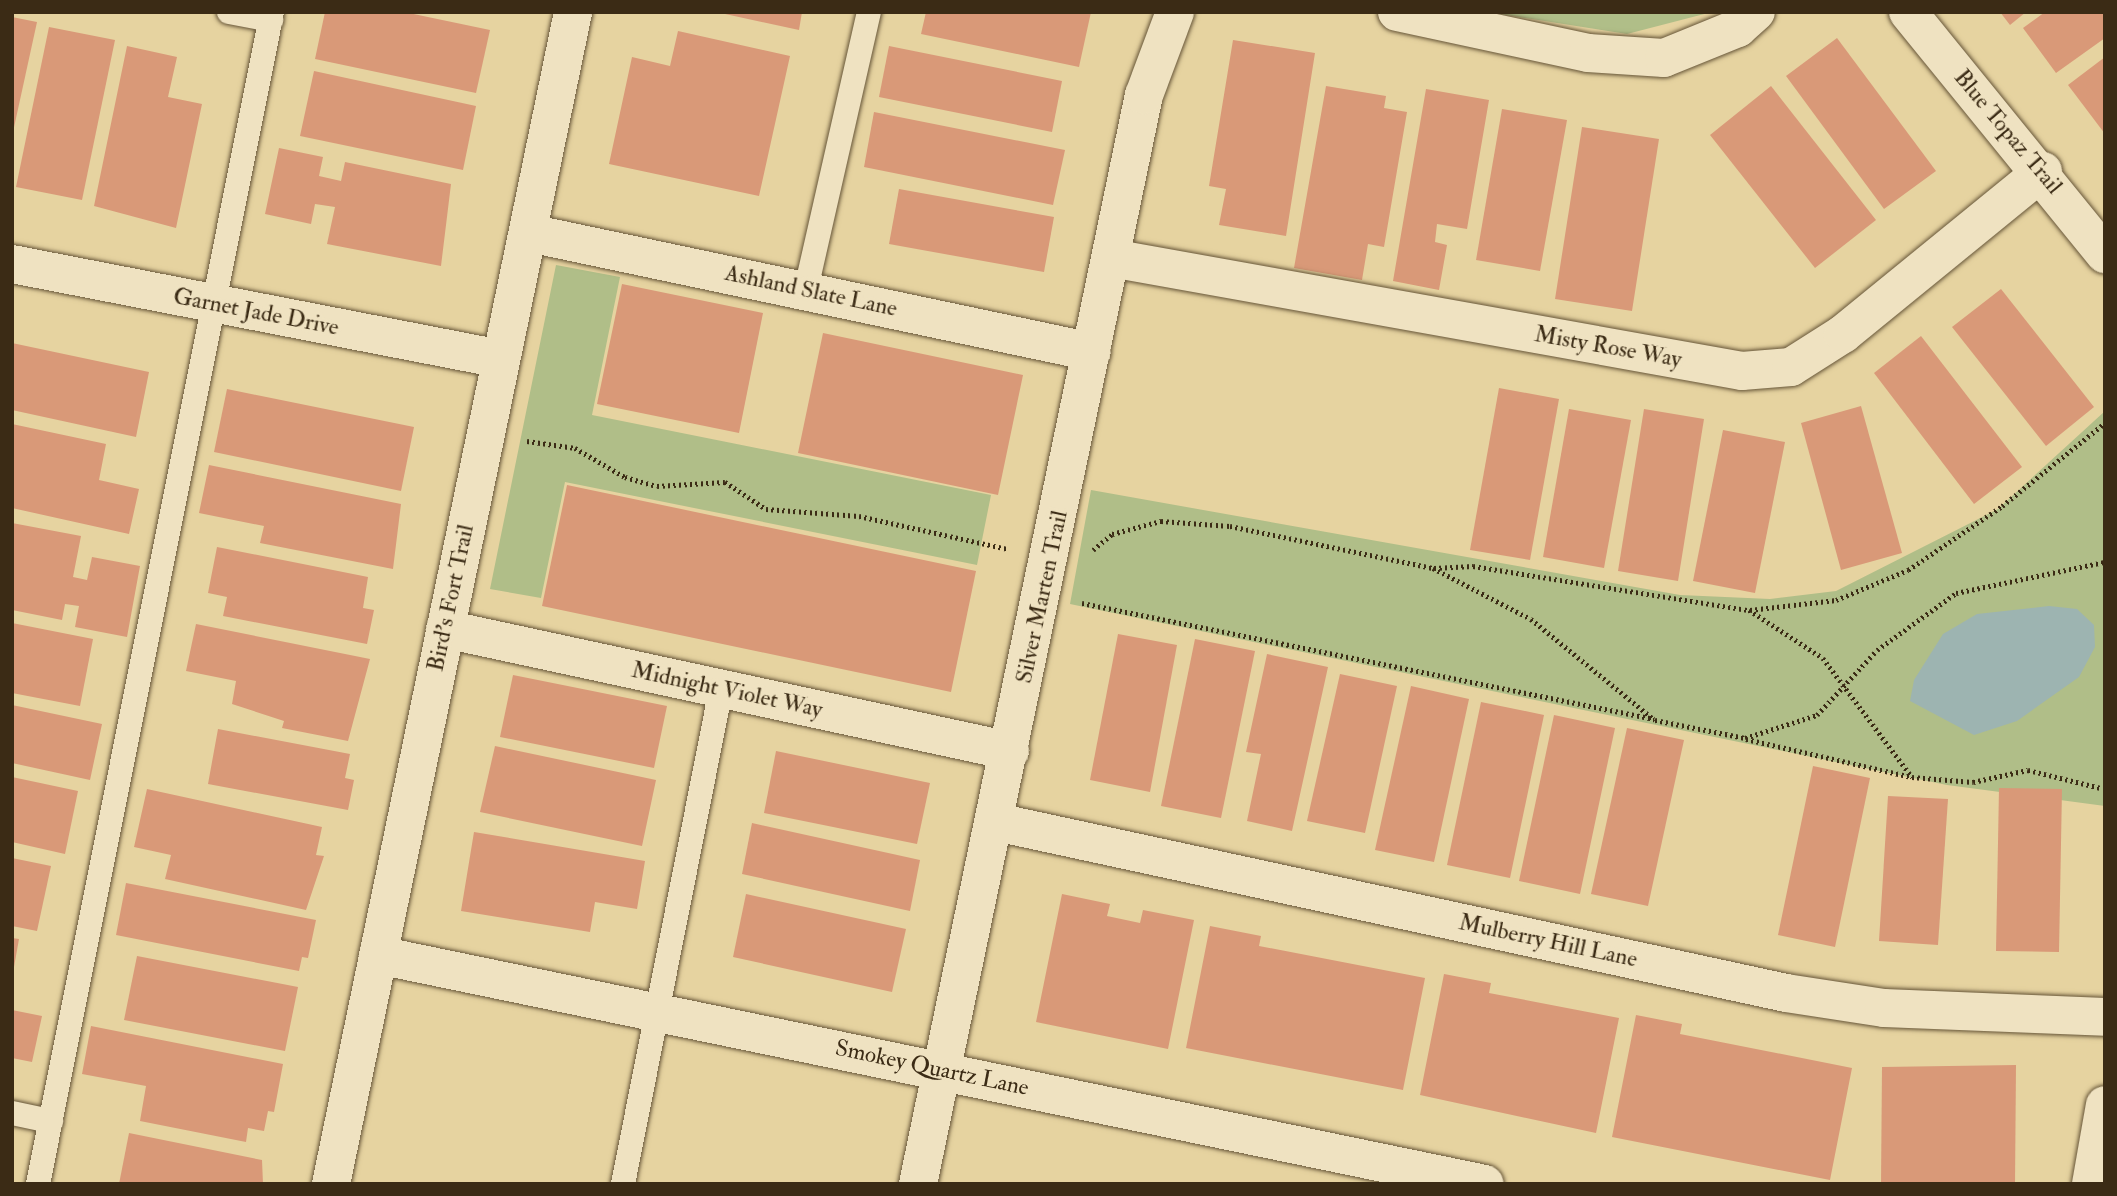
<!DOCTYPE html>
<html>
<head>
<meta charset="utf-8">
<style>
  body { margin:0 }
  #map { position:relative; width:2117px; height:1196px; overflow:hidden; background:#e6d3a0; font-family:"IM FELL Double Pica",serif }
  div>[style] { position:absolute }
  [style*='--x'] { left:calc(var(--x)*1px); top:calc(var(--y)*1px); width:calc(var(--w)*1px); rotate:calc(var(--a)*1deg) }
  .green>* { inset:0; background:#b0be88 }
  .water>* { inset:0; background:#9db4b1 }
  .building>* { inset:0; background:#d99978 }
  .path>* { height:4.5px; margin-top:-2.25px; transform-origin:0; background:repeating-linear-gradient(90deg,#3b2b15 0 2px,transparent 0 5.5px) }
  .roads { filter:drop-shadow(0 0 2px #665538) drop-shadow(0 0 2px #665538) }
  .service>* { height:24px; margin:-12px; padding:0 12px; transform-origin:12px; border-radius:12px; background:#efe2c1 }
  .minor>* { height:38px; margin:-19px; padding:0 19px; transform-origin:19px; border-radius:19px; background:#efe2c1 }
  .tertiary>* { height:38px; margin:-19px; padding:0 19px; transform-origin:19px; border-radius:19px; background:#efe2c1 }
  span { translate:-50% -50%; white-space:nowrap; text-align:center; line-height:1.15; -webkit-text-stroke:7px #efe2c1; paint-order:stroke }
  .street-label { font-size:23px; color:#3b2b15 }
  .frame { position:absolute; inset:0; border:14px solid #3b2b15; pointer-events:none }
</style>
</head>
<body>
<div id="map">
  <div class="green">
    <div style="clip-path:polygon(1487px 12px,1712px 12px,1627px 34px)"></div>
    <div style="clip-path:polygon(556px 265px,620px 277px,592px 415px,991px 495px,977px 565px,565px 482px,541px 598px,490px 589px)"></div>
    <div style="clip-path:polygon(2105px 411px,2105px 806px,1947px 785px,1070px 604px,1091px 490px,1680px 595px,1770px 599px,1836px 591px,1998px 509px)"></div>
  </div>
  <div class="water">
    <div style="clip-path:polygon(2049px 606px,2077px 609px,2094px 625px,2095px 647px,2079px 677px,2017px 721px,1974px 735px,1910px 701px,1914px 680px,1943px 634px,1977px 614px)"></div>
  </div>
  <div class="building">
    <div style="clip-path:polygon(325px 12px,404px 12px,490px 30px,476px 93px,315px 59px)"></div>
    <div style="clip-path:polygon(716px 12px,802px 12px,799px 30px)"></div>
    <div style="clip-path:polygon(926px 12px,1091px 12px,1079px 67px,921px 34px)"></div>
    <div style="clip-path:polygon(2000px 12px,2026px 12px,2010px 25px)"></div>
    <div style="clip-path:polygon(2045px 12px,2105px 12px,2105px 38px,2056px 73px,2023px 28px)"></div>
    <div style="clip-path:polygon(12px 17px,37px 22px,13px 132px,12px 131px)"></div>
    <div style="clip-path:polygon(49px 27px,115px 40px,82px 200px,16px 187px)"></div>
    <div style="clip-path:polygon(678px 31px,790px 56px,759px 196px,609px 164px,632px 57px,670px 66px)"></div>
    <div style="clip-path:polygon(1837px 38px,1936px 171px,1884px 209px,1786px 76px)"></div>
    <div style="clip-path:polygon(1233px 40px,1315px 53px,1286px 236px,1219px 225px,1226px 189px,1209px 186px)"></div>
    <div style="clip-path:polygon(127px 46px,177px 57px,168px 97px,202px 104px,176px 228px,94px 206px)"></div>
    <div style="clip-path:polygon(889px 46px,1062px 81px,1052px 132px,879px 97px)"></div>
    <div style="clip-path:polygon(2105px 57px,2105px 134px,2068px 85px)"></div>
    <div style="clip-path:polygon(314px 71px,476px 106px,463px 170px,300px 136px)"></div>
    <div style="clip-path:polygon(1326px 86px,1386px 96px,1384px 108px,1407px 112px,1384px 247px,1368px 244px,1362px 280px,1294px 268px)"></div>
    <div style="clip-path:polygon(1771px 86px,1876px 220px,1815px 268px,1710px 135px)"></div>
    <div style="clip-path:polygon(1426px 89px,1489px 100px,1467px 229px,1437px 224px,1435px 242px,1447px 245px,1439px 290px,1393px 281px)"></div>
    <div style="clip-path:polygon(1502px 109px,1567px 120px,1540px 271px,1476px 260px)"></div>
    <div style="clip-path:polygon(874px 112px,1065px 150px,1053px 205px,864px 167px)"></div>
    <div style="clip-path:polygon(1582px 127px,1659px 139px,1632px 311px,1555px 299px)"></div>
    <div style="clip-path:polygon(279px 148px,323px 157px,319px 176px,341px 181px,345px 162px,451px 184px,441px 266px,327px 244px,335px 207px,315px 204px,311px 224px,265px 214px)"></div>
    <div style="clip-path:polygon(899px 189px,1054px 217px,1044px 272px,889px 244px)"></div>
    <div style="clip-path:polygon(622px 284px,763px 313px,739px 433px,597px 404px)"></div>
    <div style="clip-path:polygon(2001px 289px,2094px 407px,2046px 446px,1952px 327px)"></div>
    <div style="clip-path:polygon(823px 333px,1023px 375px,998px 495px,798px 453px)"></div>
    <div style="clip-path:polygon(1921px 336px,2022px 467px,1974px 504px,1874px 373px)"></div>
    <div style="clip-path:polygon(12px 343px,149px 372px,136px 437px,12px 410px)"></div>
    <div style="clip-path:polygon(1499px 388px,1559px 399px,1530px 560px,1470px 550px)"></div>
    <div style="clip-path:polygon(227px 389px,414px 427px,401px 491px,214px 452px)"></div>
    <div style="clip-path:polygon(1861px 406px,1902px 553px,1841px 570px,1801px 423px)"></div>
    <div style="clip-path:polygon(1569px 409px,1631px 420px,1604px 568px,1543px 557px)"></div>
    <div style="clip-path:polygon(1644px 409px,1704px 419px,1678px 581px,1618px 571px)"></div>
    <div style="clip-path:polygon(12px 424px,106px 444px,99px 480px,139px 489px,129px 534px,12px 508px)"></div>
    <div style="clip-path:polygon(1723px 430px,1785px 442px,1755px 593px,1693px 581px)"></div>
    <div style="clip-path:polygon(209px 465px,401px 504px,393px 569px,260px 543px,264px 526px,199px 513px)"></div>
    <div style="clip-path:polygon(567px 485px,976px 571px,951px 692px,542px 606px)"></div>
    <div style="clip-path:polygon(12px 523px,81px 536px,73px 577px,87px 580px,92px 557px,140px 566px,127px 637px,75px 627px,79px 606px,65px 604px,62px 620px,12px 610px)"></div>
    <div style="clip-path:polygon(217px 547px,368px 577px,363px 608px,374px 610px,367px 644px,223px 616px,227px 597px,208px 593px)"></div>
    <div style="clip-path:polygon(12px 623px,93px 639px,80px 706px,12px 693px)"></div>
    <div style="clip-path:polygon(196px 624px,370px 659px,348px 741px,282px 728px,284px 721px,232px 704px,236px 681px,186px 671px)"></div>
    <div style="clip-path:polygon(1118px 634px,1177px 645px,1150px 792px,1090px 780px)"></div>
    <div style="clip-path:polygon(1195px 639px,1255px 651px,1221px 818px,1161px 806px)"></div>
    <div style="clip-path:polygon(1267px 654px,1328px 667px,1292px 831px,1247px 821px,1261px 754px,1246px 752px)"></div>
    <div style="clip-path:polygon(1340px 674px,1397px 686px,1365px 833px,1307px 821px)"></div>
    <div style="clip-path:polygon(513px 675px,667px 706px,654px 768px,500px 737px)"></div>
    <div style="clip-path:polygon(1411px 686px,1469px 699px,1434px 862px,1375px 850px)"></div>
    <div style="clip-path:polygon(1481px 702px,1544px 715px,1510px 878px,1447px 865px)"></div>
    <div style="clip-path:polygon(12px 705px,102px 724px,90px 780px,12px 763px)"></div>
    <div style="clip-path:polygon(1554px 715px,1615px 728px,1580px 894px,1519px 881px)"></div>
    <div style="clip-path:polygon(1627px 728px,1684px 740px,1648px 906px,1591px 894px)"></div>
    <div style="clip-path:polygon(218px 729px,350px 754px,345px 778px,354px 780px,348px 810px,208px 784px)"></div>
    <div style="clip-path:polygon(495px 746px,656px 780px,642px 846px,480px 812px)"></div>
    <div style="clip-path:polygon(776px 751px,930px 783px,917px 844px,764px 813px)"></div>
    <div style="clip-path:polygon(1813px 766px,1870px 778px,1835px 947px,1778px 935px)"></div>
    <div style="clip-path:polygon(12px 777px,78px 791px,65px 854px,12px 842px)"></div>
    <div style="clip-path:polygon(1999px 788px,2062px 789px,2059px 952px,1996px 951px)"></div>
    <div style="clip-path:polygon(147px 789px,322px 827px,316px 855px,324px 856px,306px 910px,165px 879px,171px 855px,134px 847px)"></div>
    <div style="clip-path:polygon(1888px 796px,1948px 799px,1938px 945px,1879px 941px)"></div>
    <div style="clip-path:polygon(752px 823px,920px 860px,910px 911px,742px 874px)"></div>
    <div style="clip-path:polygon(474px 832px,645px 861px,637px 909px,595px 902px,590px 932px,461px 911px)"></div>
    <div style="clip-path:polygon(12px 858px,51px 866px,37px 931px,12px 926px)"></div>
    <div style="clip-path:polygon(126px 883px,316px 920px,308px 958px,302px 957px,299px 971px,116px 935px)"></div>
    <div style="clip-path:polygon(746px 894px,906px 929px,892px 992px,733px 957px)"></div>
    <div style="clip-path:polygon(1062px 894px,1110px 904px,1107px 916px,1140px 923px,1143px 910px,1194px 920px,1168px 1049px,1036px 1022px)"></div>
    <div style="clip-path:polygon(1210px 926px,1261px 936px,1259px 946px,1425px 978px,1403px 1090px,1186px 1048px)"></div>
    <div style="clip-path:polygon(12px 938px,19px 939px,14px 967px,12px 967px)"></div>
    <div style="clip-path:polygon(137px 956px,298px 987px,285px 1051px,124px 1020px)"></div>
    <div style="clip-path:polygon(1444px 974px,1491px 983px,1489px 993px,1619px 1018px,1596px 1133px,1420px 1095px)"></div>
    <div style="clip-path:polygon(12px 1010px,42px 1016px,32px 1062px,12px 1058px)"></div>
    <div style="clip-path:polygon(1636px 1015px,1682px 1024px,1680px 1034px,1852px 1068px,1830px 1180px,1612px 1137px)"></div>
    <div style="clip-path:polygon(91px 1026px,283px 1064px,274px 1112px,268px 1111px,264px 1131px,248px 1128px,246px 1142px,140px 1121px,146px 1086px,82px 1074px)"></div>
    <div style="clip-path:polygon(2016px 1065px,2015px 1184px,1881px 1184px,1882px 1067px)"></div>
    <div style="clip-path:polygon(129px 1133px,262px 1160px,263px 1184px,119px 1184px)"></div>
  </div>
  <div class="path">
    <div style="--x:527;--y:441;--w:49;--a:8.3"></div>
    <div style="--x:575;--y:448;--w:58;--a:30.1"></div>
    <div style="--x:625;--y:477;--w:33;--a:16"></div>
    <div style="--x:657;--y:486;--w:68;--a:-3.4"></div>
    <div style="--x:725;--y:482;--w:49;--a:33.4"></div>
    <div style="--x:766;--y:509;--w:93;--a:4.3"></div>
    <div style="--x:859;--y:516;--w:153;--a:12.5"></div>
    <div style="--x:1093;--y:550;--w:25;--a:-40"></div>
    <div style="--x:1112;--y:534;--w:51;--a:-14.9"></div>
    <div style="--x:1161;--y:521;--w:69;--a:4.1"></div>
    <div style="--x:1230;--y:526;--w:207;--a:11.7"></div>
    <div style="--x:1433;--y:568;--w:110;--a:27.5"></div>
    <div style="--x:1531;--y:619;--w:160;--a:39.2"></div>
    <div style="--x:1655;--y:720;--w:92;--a:11.3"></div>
    <div style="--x:1745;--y:738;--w:76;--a:-17.7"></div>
    <div style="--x:1817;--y:715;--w:88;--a:-47.3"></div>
    <div style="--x:1877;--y:650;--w:97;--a:-35.8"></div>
    <div style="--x:1956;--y:593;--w:152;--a:-11.8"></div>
    <div style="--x:1434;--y:568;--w:39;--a:-3"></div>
    <div style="--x:1473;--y:566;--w:279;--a:9.1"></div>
    <div style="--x:1749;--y:610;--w:88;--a:33"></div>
    <div style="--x:1823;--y:658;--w:149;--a:53.2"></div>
    <div style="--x:1912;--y:777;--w:61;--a:4.7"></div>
    <div style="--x:1973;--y:782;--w:56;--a:-12.3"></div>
    <div style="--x:2028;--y:770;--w:75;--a:13.9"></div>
    <div style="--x:1082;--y:603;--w:584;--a:11.46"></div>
    <div style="--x:1750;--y:610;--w:87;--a:-6.6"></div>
    <div style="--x:1836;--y:600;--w:78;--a:-22.6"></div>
    <div style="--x:1908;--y:570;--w:114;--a:-34.2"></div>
    <div style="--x:2002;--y:506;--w:132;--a:-38.9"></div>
    <div style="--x:1746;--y:739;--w:170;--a:12.9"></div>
  </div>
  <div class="roads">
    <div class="service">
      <div style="--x:229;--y:12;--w:43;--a:10.8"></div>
      <div style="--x:806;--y:289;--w:284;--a:-77.2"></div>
      <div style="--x:12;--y:1113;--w:40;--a:12"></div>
      <div style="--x:38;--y:1184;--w:1195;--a:-78.71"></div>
      <div style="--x:623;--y:1184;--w:505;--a:-78.8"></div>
    </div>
    <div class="minor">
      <div style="--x:1397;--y:12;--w:195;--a:12.1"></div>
      <div style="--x:1588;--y:53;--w:76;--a:3.8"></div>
      <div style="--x:1664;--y:58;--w:80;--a:-22.1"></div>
      <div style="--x:1738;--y:28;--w:24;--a:-42"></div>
      <div style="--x:1908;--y:12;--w:312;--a:50.9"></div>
      <div style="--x:529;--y:233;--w:575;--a:11.93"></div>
      <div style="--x:1111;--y:258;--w:641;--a:10.15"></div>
      <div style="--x:1742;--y:371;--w:49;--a:-4.7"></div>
      <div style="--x:1791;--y:367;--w:62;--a:-32.4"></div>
      <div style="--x:1843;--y:334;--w:258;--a:-39.2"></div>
      <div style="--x:12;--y:264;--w:497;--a:11"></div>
      <div style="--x:445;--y:629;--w:578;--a:12.18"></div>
      <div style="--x:996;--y:822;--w:808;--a:12.21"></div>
      <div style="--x:1786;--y:993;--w:99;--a:8.7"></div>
      <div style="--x:1884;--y:1008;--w:221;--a:2.3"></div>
      <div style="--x:378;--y:955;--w:1130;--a:11.69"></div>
      <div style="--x:918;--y:1184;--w:1112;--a:-78.28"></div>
      <div style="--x:1144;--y:95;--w:89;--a:-69.5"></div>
      <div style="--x:2091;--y:1184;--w:80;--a:-80"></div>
    </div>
    <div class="tertiary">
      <div style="--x:331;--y:1184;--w:1197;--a:-78.33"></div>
    </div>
  </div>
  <div class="street-label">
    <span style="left:2008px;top:132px;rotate:50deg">Blue Topaz Trail</span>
    <span style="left:811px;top:291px;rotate:12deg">Ashland Slate Lane</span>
    <span style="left:256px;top:312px;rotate:11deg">Garnet Jade Drive</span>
    <span style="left:1608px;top:347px;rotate:10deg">Misty Rose Way</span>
    <span style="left:1042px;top:597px;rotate:-78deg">Silver Marten Trail</span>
    <span style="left:451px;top:598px;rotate:-78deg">Bird's Fort Trail</span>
    <span style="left:727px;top:690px;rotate:12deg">Midnight Violet Way</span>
    <span style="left:1548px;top:941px;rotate:12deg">Mulberry Hill Lane</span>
    <span style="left:932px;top:1068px;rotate:12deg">Smokey Quartz Lane</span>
  </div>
  <div class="frame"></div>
</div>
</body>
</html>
